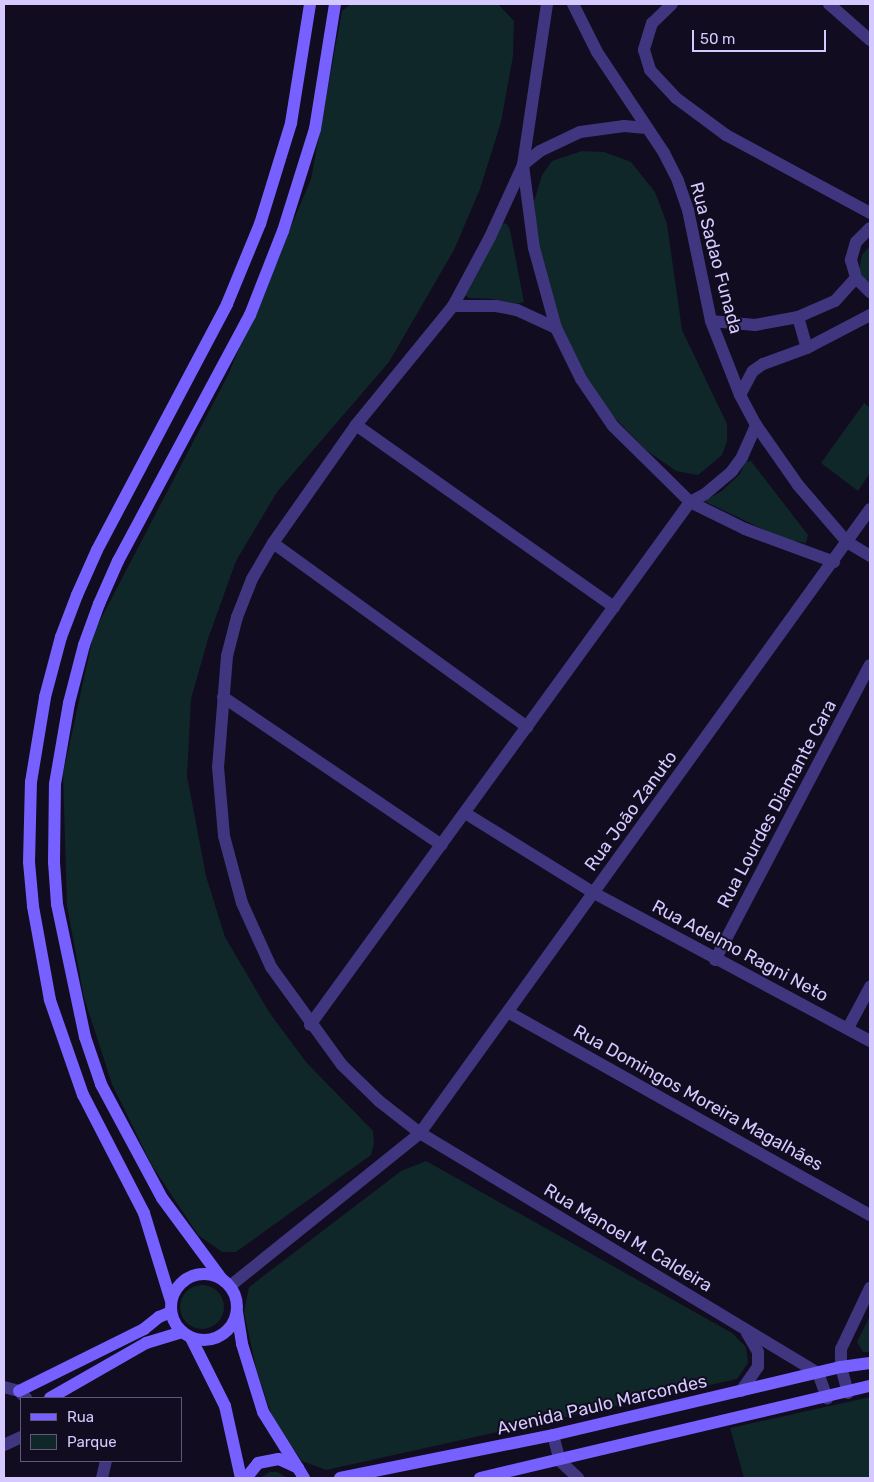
<!DOCTYPE html>
<html>
<head>
<meta charset="utf-8">
<style>
  body { margin:0 }
  #map { position:relative; width:874px; height:1482px; overflow:hidden; background:#110c1f; font-family:Rubik,sans-serif }
  div>[style] { position:absolute }
  [style*='--x'] { left:calc(var(--x)*1px); top:calc(var(--y)*1px); width:calc(var(--w)*1px); rotate:calc(var(--a)*1deg) }
  .green>* { inset:0; background:#0f2729 }
  .round { border-radius:50% }
  .street>* { height:12px; margin:-6px; padding:0 6px; transform-origin:6px; border-radius:6px; background:#40367f }
  .secondary>* { height:12px; margin:-6px; padding:0 6px; transform-origin:6px; border-radius:6px; background:#7660ff }
  .secondary>.ring { margin:-6px; padding:0; box-sizing:content-box; background:none; border:12px solid #7660ff; border-radius:50% }
  span { translate:-50% -50%; white-space:nowrap; text-align:center; line-height:1.15; -webkit-text-stroke:4px #110c1f; paint-order:stroke }
  .street-label { font-size:18px; color:#d5c9ff }
  .frame { position:absolute; inset:0; border:5px solid #d5c9ff; pointer-events:none }
  .legend { position:absolute; left:20px; top:1397px; width:162px; height:65px; box-sizing:border-box; background:#110c1f; border:1px solid #5f5879; margin:0; padding:6px 9px; list-style:none; font-size:15px; color:#d5c9ff }
  .legend li { display:flex; align-items:center; gap:10px; height:25px }
  .legend b { width:25px; border:1px solid #5f5879 }
  .scale { position:absolute; left:692px; top:30px; width:134px; height:22px; box-sizing:border-box; border:2px solid #d5c9ff; border-top:0; padding-left:6px; font-size:15px; line-height:18px; white-space:nowrap; color:#d5c9ff; -webkit-text-stroke:4px #110c1f; paint-order:stroke }
</style>
</head>
<body>
<div id="map">
  <div class="green">
    <div style="clip-path:polygon(351px 4px,498px 4px,514px 21px,513px 56px,501px 122px,480px 189px,454px 250px,389px 362px,277px 492px,236px 561px,208px 639px,191px 699px,187px 776px,206px 876px,225px 937px,269px 1012px,306px 1062px,373px 1131px,374px 1143px,371px 1155px,236px 1252px,222px 1252px,198px 1235px,151px 1164px,112px 1084px,84px 998px,67px 906px,63px 774px,94px 632px,228px 375px,311px 179px,342px 11px)"></div>
    <div style="clip-path:polygon(582px 151px,604px 152px,631px 162px,655px 192px,667px 224px,682px 330px,727px 424px,727px 441px,722px 455px,698px 475px,676px 471px,646px 450px,612px 415px,589px 383px,563px 334px,538px 242px,534px 202px,542px 175px,552px 161px)"></div>
    <div style="clip-path:polygon(501px 223px,507px 224px,510px 230px,524px 302px,516px 304px,493px 299px,469px 298px,465px 295px)"></div>
    <div style="clip-path:polygon(870px 246px,870px 288px,859px 270px,862px 255px)"></div>
    <div style="clip-path:polygon(864px 403px,870px 408px,870px 473px,858px 491px,821px 463px)"></div>
    <div style="clip-path:polygon(751px 461px,808px 535px,806px 543px,783px 539px,704px 501px,722px 491px,740px 474px,745px 462px)"></div>
    <div style="clip-path:polygon(426px 1161px,732px 1333px,746px 1347px,748px 1363px,737px 1379px,326px 1470px,302px 1461px,273px 1420px,256px 1368px,244px 1312px,249px 1287px,401px 1171px)"></div>
    <div class="round" style="left:180px;top:1285px;width:44px;height:44px"></div>
    <div style="clip-path:polygon(870px 1316px,870px 1352px,863px 1352px,857px 1342px)"></div>
    <div style="clip-path:polygon(870px 1397px,870px 1478px,744px 1478px,730px 1428px)"></div>
    <div style="clip-path:polygon(270px 1472px,277px 1472px,288px 1478px,260px 1478px)"></div>
  </div>
  <div class="street">
    <div style="--x:547;--y:4;--w:163;--a:98.5"></div>
    <div style="--x:523;--y:165;--w:84;--a:82.5"></div>
    <div style="--x:534;--y:248;--w:83;--a:74.6"></div>
    <div style="--x:556;--y:328;--w:57;--a:63.9"></div>
    <div style="--x:581;--y:379;--w:57;--a:55.8"></div>
    <div style="--x:613;--y:426;--w:108;--a:44.6"></div>
    <div style="--x:690;--y:502;--w:61;--a:26.1"></div>
    <div style="--x:745;--y:529;--w:95;--a:20.3"></div>
    <div style="--x:573;--y:4;--w:54;--a:63.4"></div>
    <div style="--x:597;--y:52;--w:121;--a:56.4"></div>
    <div style="--x:664;--y:153;--w:31;--a:63"></div>
    <div style="--x:678;--y:181;--w:31;--a:71"></div>
    <div style="--x:688;--y:210;--w:113;--a:78.3"></div>
    <div style="--x:711;--y:321;--w:79;--a:68.6"></div>
    <div style="--x:740;--y:395;--w:34;--a:62"></div>
    <div style="--x:756;--y:425;--w:73;--a:55"></div>
    <div style="--x:798;--y:485;--w:75;--a:49.3"></div>
    <div style="--x:847;--y:542;--w:27;--a:31"></div>
    <div style="--x:672;--y:4;--w:28;--a:136"></div>
    <div style="--x:652;--y:23;--w:28;--a:107"></div>
    <div style="--x:644;--y:50;--w:21;--a:73"></div>
    <div style="--x:650;--y:70;--w:38;--a:47"></div>
    <div style="--x:676;--y:98;--w:62;--a:36.5"></div>
    <div style="--x:726;--y:135;--w:164;--a:28.4"></div>
    <div style="--x:829;--y:4;--w:55;--a:41.3"></div>
    <div style="--x:646;--y:128;--w:22;--a:-175"></div>
    <div style="--x:624;--y:126;--w:44;--a:172.2"></div>
    <div style="--x:580;--y:132;--w:44;--a:154.6"></div>
    <div style="--x:540;--y:151;--w:22;--a:141"></div>
    <div style="--x:523;--y:165;--w:79;--a:114.6"></div>
    <div style="--x:490;--y:237;--w:78;--a:118.2"></div>
    <div style="--x:453;--y:306;--w:154;--a:129.2"></div>
    <div style="--x:356;--y:425;--w:144;--a:125.1"></div>
    <div style="--x:273;--y:543;--w:42;--a:120.3"></div>
    <div style="--x:252;--y:579;--w:41;--a:111.5"></div>
    <div style="--x:237;--y:617;--w:40;--a:104.4"></div>
    <div style="--x:227;--y:656;--w:111;--a:94.6"></div>
    <div style="--x:218;--y:767;--w:69;--a:85"></div>
    <div style="--x:224;--y:836;--w:69;--a:75"></div>
    <div style="--x:242;--y:903;--w:70;--a:65.6"></div>
    <div style="--x:271;--y:967;--w:121;--a:54.1"></div>
    <div style="--x:342;--y:1065;--w:52;--a:44.2"></div>
    <div style="--x:379;--y:1101;--w:52;--a:38"></div>
    <div style="--x:420;--y:1133;--w:465;--a:31.1"></div>
    <div style="--x:818;--y:1373;--w:27;--a:70"></div>
    <div style="--x:870;--y:228;--w:20;--a:135"></div>
    <div style="--x:856;--y:242;--w:19;--a:106"></div>
    <div style="--x:851;--y:260;--w:19;--a:74"></div>
    <div style="--x:856;--y:278;--w:20;--a:45"></div>
    <div style="--x:453;--y:306;--w:43;--a:0"></div>
    <div style="--x:496;--y:306;--w:21;--a:11"></div>
    <div style="--x:517;--y:310;--w:43;--a:24.8"></div>
    <div style="--x:798;--y:317;--w:32;--a:74"></div>
    <div style="--x:711;--y:321;--w:44;--a:5.2"></div>
    <div style="--x:755;--y:325;--w:44;--a:-10.5"></div>
    <div style="--x:798;--y:317;--w:40;--a:-23.4"></div>
    <div style="--x:835;--y:301;--w:31;--a:-48"></div>
    <div style="--x:740;--y:395;--w:27;--a:-62"></div>
    <div style="--x:753;--y:371;--w:12;--a:-35"></div>
    <div style="--x:763;--y:364;--w:47;--a:-20"></div>
    <div style="--x:807;--y:348;--w:71;--a:-27.6"></div>
    <div style="--x:356;--y:425;--w:316;--a:35.2"></div>
    <div style="--x:273;--y:543;--w:314;--a:35.9"></div>
    <div style="--x:223;--y:697;--w:264;--a:34.1"></div>
    <div style="--x:465;--y:813;--w:152;--a:31.8"></div>
    <div style="--x:594;--y:893;--w:313;--a:28.2"></div>
    <div style="--x:715;--y:960;--w:333;--a:-62.3"></div>
    <div style="--x:508;--y:1012;--w:415;--a:29.3"></div>
    <div style="--x:310;--y:1025;--w:646;--a:-54"></div>
    <div style="--x:690;--y:502;--w:17;--a:-28"></div>
    <div style="--x:705;--y:494;--w:35;--a:-40"></div>
    <div style="--x:732;--y:471;--w:17;--a:-54"></div>
    <div style="--x:742;--y:457;--w:35;--a:-66"></div>
    <div style="--x:848;--y:1028;--w:47;--a:-61.8"></div>
    <div style="--x:230;--y:1286;--w:244;--a:-38.8"></div>
    <div style="--x:420;--y:1133;--w:769;--a:-54.2"></div>
    <div style="--x:4;--y:1387;--w:16;--a:15"></div>
    <div style="--x:19;--y:1391;--w:10;--a:45"></div>
    <div style="--x:741;--y:1391;--w:29;--a:-55"></div>
    <div style="--x:758;--y:1367;--w:15;--a:-90"></div>
    <div style="--x:758;--y:1352;--w:22;--a:-120"></div>
    <div style="--x:848;--y:1393;--w:27;--a:-105"></div>
    <div style="--x:841;--y:1367;--w:18;--a:-90"></div>
    <div style="--x:841;--y:1349;--w:68;--a:-64.6"></div>
    <div style="--x:553;--y:1435;--w:27;--a:75"></div>
    <div style="--x:560;--y:1461;--w:25;--a:43"></div>
    <div style="--x:4;--y:1445;--w:19;--a:-25"></div>
    <div style="--x:102;--y:1478;--w:17;--a:-77"></div>
  </div>
  <div class="secondary">
    <div class="ring" style="left:171px;top:1274px;width:54px;height:54px"></div>
    <div style="--x:221;--y:1278;--w:99;--a:-126.4"></div>
    <div style="--x:162;--y:1198;--w:129;--a:-118.2"></div>
    <div style="--x:101;--y:1084;--w:50;--a:-108.8"></div>
    <div style="--x:85;--y:1037;--w:136;--a:-101.9"></div>
    <div style="--x:57;--y:904;--w:42;--a:-94.1"></div>
    <div style="--x:54;--y:862;--w:78;--a:-89.3"></div>
    <div style="--x:55;--y:784;--w:82;--a:-80.2"></div>
    <div style="--x:69;--y:703;--w:60;--a:-75.5"></div>
    <div style="--x:84;--y:645;--w:44;--a:-69.9"></div>
    <div style="--x:99;--y:604;--w:47;--a:-66.2"></div>
    <div style="--x:118;--y:561;--w:279;--a:-61.8"></div>
    <div style="--x:250;--y:315;--w:90;--a:-68.6"></div>
    <div style="--x:283;--y:231;--w:107;--a:-72.6"></div>
    <div style="--x:315;--y:129;--w:127;--a:-80.9"></div>
    <div style="--x:171;--y:1301;--w:92;--a:-107.1"></div>
    <div style="--x:144;--y:1213;--w:133;--a:-117.3"></div>
    <div style="--x:83;--y:1095;--w:101;--a:-109.2"></div>
    <div style="--x:50;--y:1000;--w:96;--a:-100.3"></div>
    <div style="--x:33;--y:906;--w:44;--a:-95.2"></div>
    <div style="--x:29;--y:862;--w:80;--a:-88.6"></div>
    <div style="--x:31;--y:782;--w:86;--a:-80.6"></div>
    <div style="--x:45;--y:697;--w:62;--a:-75.1"></div>
    <div style="--x:61;--y:637;--w:45;--a:-69.1"></div>
    <div style="--x:77;--y:595;--w:49;--a:-66"></div>
    <div style="--x:97;--y:550;--w:278;--a:-62.1"></div>
    <div style="--x:227;--y:304;--w:87;--a:-67.6"></div>
    <div style="--x:260;--y:224;--w:106;--a:-72.9"></div>
    <div style="--x:291;--y:123;--w:121;--a:-80.9"></div>
    <div style="--x:237;--y:1312;--w:32;--a:81"></div>
    <div style="--x:242;--y:1344;--w:71;--a:72.8"></div>
    <div style="--x:263;--y:1412;--w:66;--a:58"></div>
    <div style="--x:191;--y:1338;--w:76;--a:63.4"></div>
    <div style="--x:225;--y:1406;--w:74;--a:77.5"></div>
    <div style="--x:19;--y:1391;--w:140;--a:-26.4"></div>
    <div style="--x:144;--y:1329;--w:19;--a:-39"></div>
    <div style="--x:159;--y:1317;--w:13;--a:-23"></div>
    <div style="--x:50;--y:1398;--w:111;--a:-29.8"></div>
    <div style="--x:146;--y:1343;--w:38;--a:-17"></div>
    <div style="--x:246;--y:1478;--w:19;--a:-51"></div>
    <div style="--x:258;--y:1463;--w:21;--a:-11"></div>
    <div style="--x:279;--y:1459;--w:21;--a:25"></div>
    <div style="--x:298;--y:1468;--w:12;--a:59"></div>
    <div style="--x:340;--y:1478;--w:217;--a:-11.4"></div>
    <div style="--x:553;--y:1435;--w:296;--a:-13.3"></div>
    <div style="--x:841;--y:1367;--w:29;--a:-8"></div>
    <div style="--x:480;--y:1478;--w:401;--a:-13.3"></div>
  </div>
  <div class="street-label">
    <span style="left:716px;top:258px;rotate:75deg">Rua Sadao Funada</span>
    <span style="left:777px;top:804px;rotate:-62deg">Rua Lourdes Diamante Cara</span>
    <span style="left:631px;top:811px;rotate:-54deg">Rua João Zanuto</span>
    <span style="left:740px;top:951px;rotate:28deg">Rua Adelmo Ragni Neto</span>
    <span style="left:698px;top:1098px;rotate:29deg">Rua Domingos Moreira Magalhães</span>
    <span style="left:628px;top:1238px;rotate:31deg">Rua Manoel M. Caldeira</span>
    <span style="left:602px;top:1405px;rotate:-13deg">Avenida Paulo Marcondes</span>
  </div>
  <div class="frame"></div>
  <ul class="legend">
  <li><b style="height:6px;background:#7660ff"></b>Rua</li>
  <li><b style="height:14px;background:#0f2729"></b>Parque</li>
  </ul>
  <div class="scale">50 m</div>
</div>
</body>
</html>
